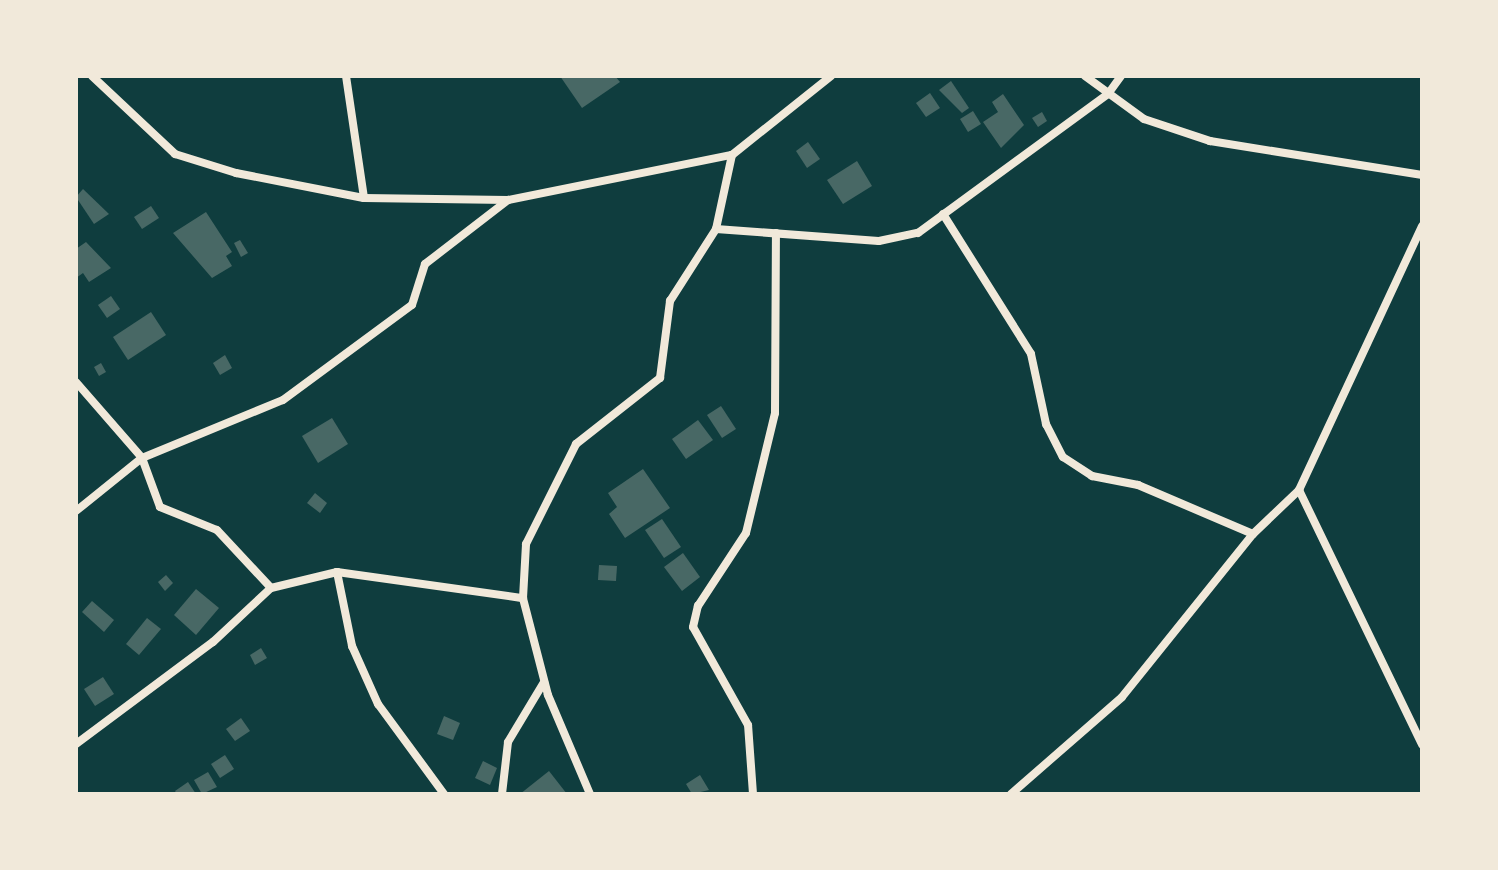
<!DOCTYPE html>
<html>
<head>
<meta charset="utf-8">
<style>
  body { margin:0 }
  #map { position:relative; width:1498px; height:870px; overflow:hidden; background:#0f3d3e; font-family:Poppins,sans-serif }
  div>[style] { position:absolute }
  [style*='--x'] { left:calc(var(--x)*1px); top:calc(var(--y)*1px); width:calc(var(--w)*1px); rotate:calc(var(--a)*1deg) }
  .building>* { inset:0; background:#486865 }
  .minor>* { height:8px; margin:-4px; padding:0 4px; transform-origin:4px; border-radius:4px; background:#f1e9da }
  span { translate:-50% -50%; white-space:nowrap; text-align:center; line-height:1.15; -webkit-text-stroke:7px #f1e9da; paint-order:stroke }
  .frame { position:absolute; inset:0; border:78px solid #f1e9da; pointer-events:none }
</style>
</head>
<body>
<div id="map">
  <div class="building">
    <div style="clip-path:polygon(560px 76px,615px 76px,620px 82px,582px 108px)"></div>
    <div style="clip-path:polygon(951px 81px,969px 108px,962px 113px,939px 90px)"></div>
    <div style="clip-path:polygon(930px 93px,940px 108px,926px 117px,916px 103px)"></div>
    <div style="clip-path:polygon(1003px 94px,1024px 125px,1001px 148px,983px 122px,998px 112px,992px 102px)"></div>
    <div style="clip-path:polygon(973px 111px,981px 124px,968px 132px,960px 119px)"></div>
    <div style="clip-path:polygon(1042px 112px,1047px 121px,1038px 127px,1032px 118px)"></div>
    <div style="clip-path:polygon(808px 142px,820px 159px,807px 168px,796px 151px)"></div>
    <div style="clip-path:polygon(857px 161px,872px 186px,843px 204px,827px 180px)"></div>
    <div style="clip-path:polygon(83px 189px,109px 214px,94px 224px,76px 197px)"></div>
    <div style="clip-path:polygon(151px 206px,159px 218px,142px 229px,134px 217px)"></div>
    <div style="clip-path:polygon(206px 212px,232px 252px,226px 256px,232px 266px,212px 278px,173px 233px)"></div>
    <div style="clip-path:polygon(240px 240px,248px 253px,241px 257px,234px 243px)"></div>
    <div style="clip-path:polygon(86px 242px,111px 268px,89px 282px,83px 273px,76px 278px,76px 249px)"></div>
    <div style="clip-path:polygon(111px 296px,120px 309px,107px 318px,98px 305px)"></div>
    <div style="clip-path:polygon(151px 312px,166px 335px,128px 360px,113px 337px)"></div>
    <div style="clip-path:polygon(225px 355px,232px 368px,220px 375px,213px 363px)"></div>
    <div style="clip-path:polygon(101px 363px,106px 372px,99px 376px,94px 367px)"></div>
    <div style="clip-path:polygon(721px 406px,736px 429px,722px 438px,707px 415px)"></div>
    <div style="clip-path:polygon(332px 418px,348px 444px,318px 463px,302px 436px)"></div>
    <div style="clip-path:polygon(698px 420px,713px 440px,686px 459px,672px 439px)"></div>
    <div style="clip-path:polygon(643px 469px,670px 508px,625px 538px,609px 514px,617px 507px,608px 493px)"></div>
    <div style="clip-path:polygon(315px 493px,327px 503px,320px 513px,307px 503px)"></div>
    <div style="clip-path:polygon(662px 519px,681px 547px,664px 558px,645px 530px)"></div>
    <div style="clip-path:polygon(683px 553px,700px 577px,682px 591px,664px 567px)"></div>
    <div style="clip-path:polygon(599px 565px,617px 566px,616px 581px,598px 580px)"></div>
    <div style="clip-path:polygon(166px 575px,173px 583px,165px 591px,158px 582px)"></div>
    <div style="clip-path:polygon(196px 589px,219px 608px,196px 635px,174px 615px)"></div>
    <div style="clip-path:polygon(92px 601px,114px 620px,104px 632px,82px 612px)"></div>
    <div style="clip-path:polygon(147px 618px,161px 629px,139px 655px,126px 644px)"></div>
    <div style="clip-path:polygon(261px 648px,267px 658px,255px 665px,250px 655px)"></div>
    <div style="clip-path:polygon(103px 677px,114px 694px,95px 706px,84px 689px)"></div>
    <div style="clip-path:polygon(444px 716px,460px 723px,453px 740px,437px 734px)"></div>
    <div style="clip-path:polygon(241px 718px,250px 731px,235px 741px,226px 729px)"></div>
    <div style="clip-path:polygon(225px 755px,234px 769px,220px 778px,211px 764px)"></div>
    <div style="clip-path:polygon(483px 761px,497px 768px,490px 785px,475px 778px)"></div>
    <div style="clip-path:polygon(549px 771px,567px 794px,520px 794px)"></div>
    <div style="clip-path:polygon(208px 772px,217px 787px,202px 794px,194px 780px)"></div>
    <div style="clip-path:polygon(700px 775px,709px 790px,692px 794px,686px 784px)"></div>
    <div style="clip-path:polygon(188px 782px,196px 794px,177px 794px,175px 791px)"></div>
  </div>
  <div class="minor">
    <div style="--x:92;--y:76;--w:114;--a:43.2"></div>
    <div style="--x:175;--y:154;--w:64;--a:17.3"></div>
    <div style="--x:236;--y:173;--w:130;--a:11.1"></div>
    <div style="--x:364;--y:198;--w:144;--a:0.8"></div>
    <div style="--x:508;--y:200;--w:228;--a:-11.4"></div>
    <div style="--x:732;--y:155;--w:127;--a:-38.6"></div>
    <div style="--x:346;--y:76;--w:123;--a:81.6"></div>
    <div style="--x:1085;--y:76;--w:73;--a:36.1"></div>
    <div style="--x:1144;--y:119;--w:70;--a:18.4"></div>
    <div style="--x:1210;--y:141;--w:215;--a:9.1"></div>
    <div style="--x:943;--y:214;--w:165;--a:57.8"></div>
    <div style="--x:1031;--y:354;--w:72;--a:77.9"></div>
    <div style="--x:1046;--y:424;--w:37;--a:63"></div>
    <div style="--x:1063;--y:457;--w:35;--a:33"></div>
    <div style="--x:1092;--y:476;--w:47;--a:11.1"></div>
    <div style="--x:1138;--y:485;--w:125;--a:23.1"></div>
    <div style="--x:716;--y:229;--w:163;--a:4.2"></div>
    <div style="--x:879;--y:241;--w:40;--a:-12"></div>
    <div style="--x:918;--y:233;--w:235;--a:-36.2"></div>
    <div style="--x:1108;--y:94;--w:22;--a:-54"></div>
    <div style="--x:76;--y:382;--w:101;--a:49"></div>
    <div style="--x:142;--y:458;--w:52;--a:69.8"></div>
    <div style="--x:160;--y:507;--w:61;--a:22"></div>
    <div style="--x:217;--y:530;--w:79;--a:47"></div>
    <div style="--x:271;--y:588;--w:68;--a:-13.6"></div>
    <div style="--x:337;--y:572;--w:188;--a:8"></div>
    <div style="--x:1299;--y:490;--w:283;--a:64.2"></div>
    <div style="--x:76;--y:511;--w:85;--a:-38.8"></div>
    <div style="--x:142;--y:458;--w:152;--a:-22.4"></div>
    <div style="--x:283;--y:400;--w:160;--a:-36.4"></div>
    <div style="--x:412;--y:305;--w:43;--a:-72.4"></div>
    <div style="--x:425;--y:264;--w:105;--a:-37.6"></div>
    <div style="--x:337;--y:572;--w:76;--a:78.5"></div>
    <div style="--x:352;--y:646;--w:64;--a:65.9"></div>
    <div style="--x:378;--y:704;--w:112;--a:53.7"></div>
    <div style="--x:76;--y:744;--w:171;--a:-36.7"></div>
    <div style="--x:213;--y:642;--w:79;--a:-43"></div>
    <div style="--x:502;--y:794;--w:52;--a:-83.4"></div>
    <div style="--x:508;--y:742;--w:70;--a:-59"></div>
    <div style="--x:590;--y:794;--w:108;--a:-113"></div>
    <div style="--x:548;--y:695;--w:100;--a:-104.5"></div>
    <div style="--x:523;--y:598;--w:54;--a:-86.8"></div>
    <div style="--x:526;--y:544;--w:112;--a:-63.4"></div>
    <div style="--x:576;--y:444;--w:107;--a:-38.2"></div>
    <div style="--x:660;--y:378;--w:78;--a:-82.6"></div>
    <div style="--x:670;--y:301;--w:85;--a:-57.4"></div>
    <div style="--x:716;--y:229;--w:76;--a:-77.8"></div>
    <div style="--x:753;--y:794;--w:69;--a:-94.1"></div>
    <div style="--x:748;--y:725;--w:112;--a:-119.3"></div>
    <div style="--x:693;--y:627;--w:22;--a:-77"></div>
    <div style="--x:698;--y:606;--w:87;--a:-56.7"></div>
    <div style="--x:746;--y:533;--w:123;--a:-76.4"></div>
    <div style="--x:775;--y:413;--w:180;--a:-89.7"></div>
    <div style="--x:1011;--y:794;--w:147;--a:-41.1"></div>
    <div style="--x:1122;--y:697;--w:209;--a:-51.2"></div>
    <div style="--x:1253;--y:534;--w:64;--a:-43.7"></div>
    <div style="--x:1299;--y:490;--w:291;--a:-65"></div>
  </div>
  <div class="frame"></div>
</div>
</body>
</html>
